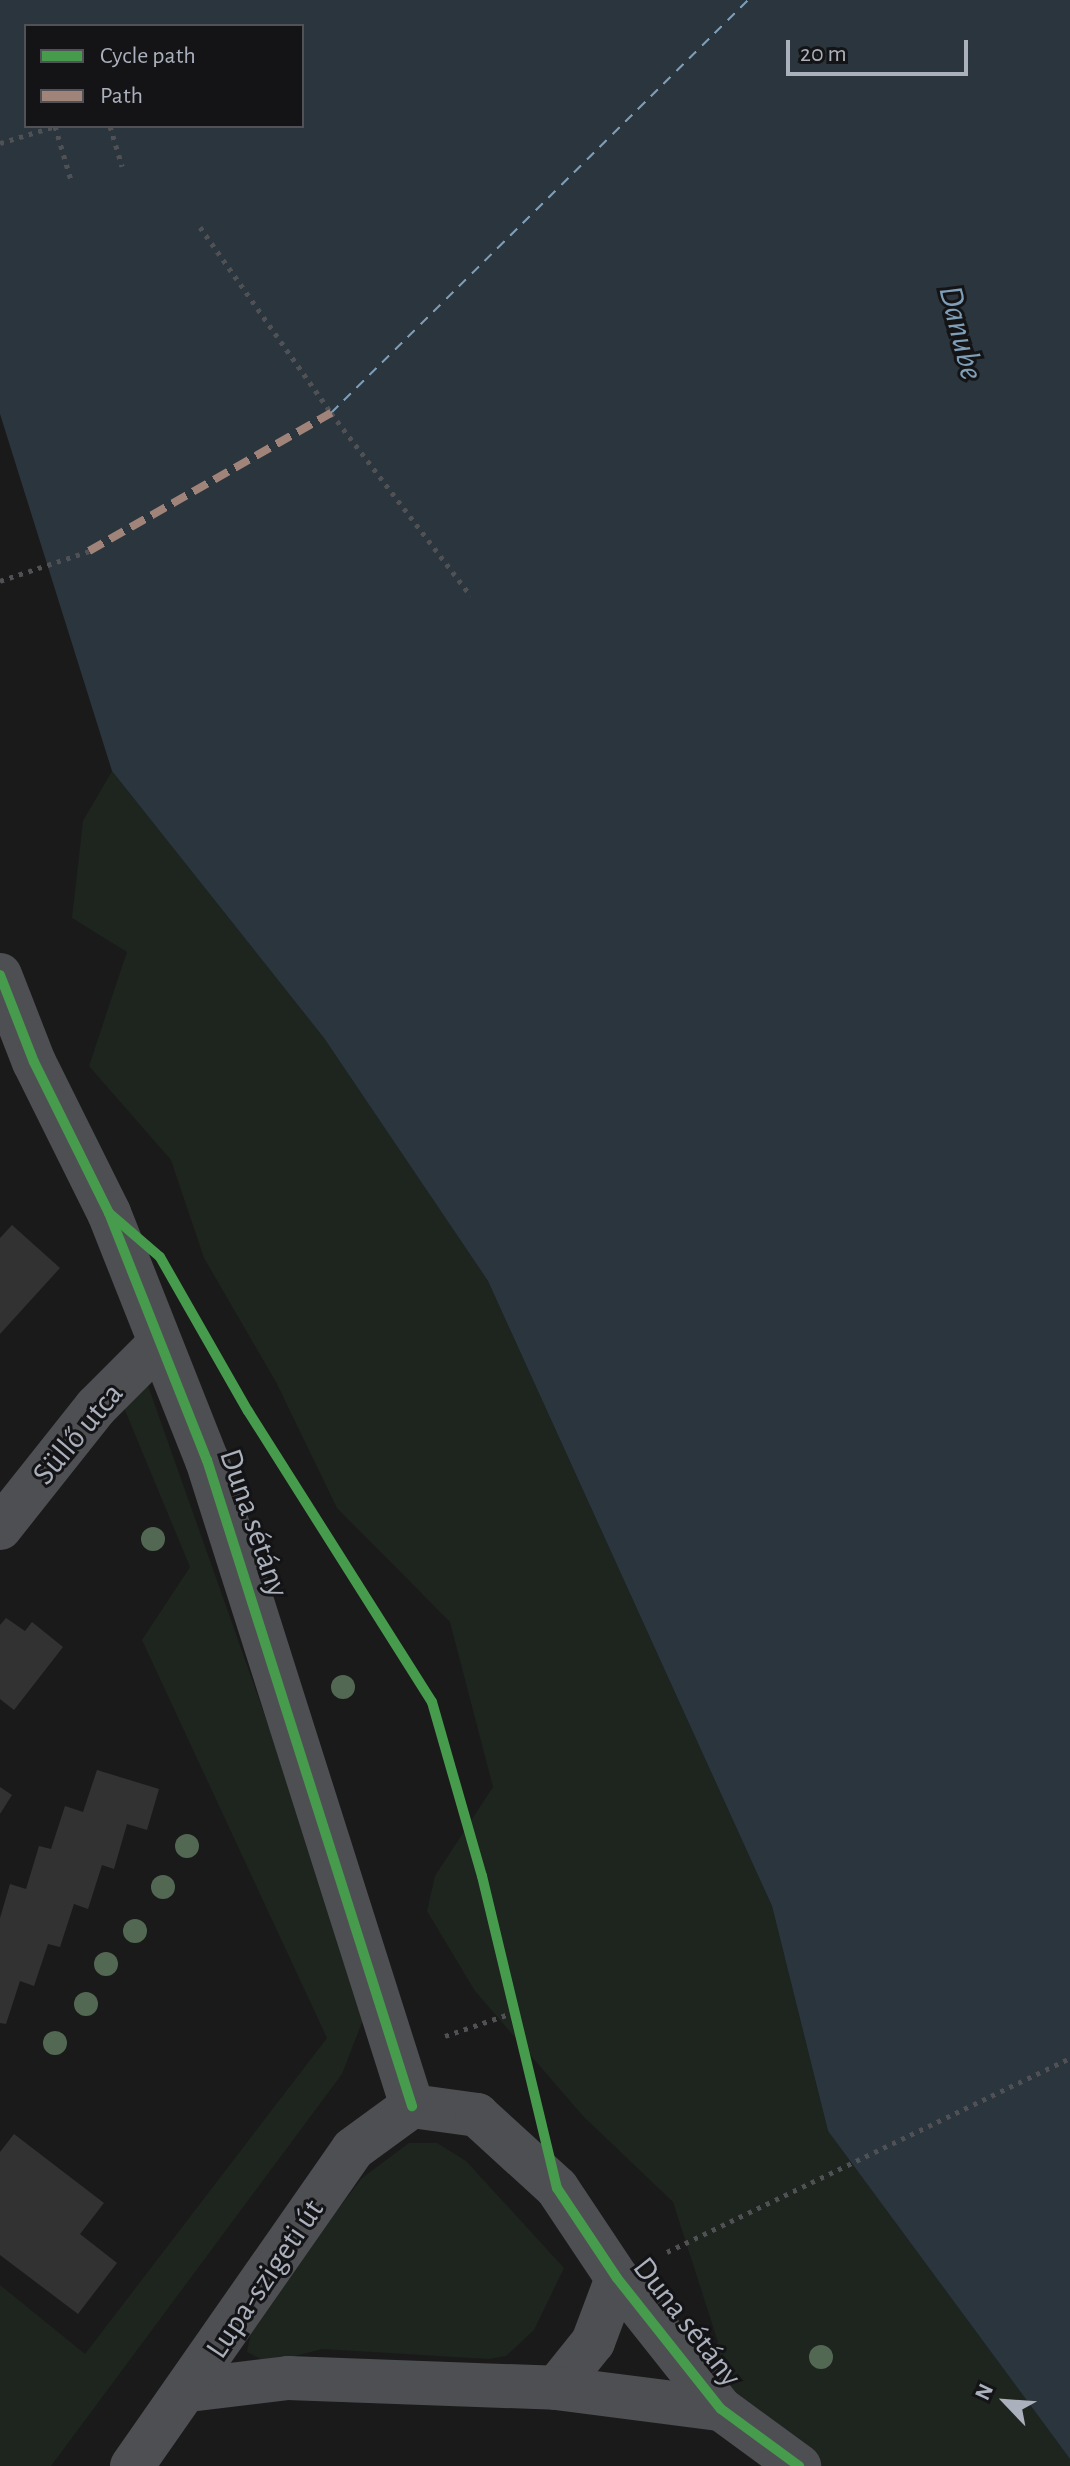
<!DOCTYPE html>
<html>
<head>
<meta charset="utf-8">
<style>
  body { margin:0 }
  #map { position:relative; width:1070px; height:2466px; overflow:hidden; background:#1a1a1a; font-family:"Alegreya Sans",sans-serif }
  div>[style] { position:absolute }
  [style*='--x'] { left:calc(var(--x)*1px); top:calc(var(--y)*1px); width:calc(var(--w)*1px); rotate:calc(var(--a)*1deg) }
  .green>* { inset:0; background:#1d251e }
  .water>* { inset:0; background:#2b353d }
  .ferry>* { height:2px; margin-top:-1px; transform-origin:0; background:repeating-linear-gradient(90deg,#7f9fb9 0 10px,transparent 0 18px) }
  .building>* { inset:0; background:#323232 }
  .path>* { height:5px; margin-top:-2.5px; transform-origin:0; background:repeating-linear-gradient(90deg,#505155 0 4px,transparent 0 10px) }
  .street>* { height:44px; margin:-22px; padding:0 22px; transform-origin:22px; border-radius:22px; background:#4e4f53 }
  .quiet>* { height:8px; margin-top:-4px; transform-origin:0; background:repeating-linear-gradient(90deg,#a18479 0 16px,transparent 0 24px) }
  .cycleway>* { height:10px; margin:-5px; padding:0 5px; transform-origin:5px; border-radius:5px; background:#469c4c }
  .trees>* { width:24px; height:24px; margin:-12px; border-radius:50%; background:#526853 }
  span { translate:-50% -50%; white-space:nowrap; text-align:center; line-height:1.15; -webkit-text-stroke:6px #141416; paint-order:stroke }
  .street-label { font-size:32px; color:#aab0bc }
  .water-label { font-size:34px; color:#7f9fb9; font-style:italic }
  .legend { position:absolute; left:24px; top:24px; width:280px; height:104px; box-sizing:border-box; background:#141416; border:2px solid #505258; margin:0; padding:10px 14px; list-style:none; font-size:24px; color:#aab0bc }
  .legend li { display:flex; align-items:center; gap:16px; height:40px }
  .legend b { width:40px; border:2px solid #505258 }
  .north { position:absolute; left:966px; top:2362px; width:80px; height:80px; -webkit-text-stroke:6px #141416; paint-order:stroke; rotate:295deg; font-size:22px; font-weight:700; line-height:32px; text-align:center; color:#aab0bc }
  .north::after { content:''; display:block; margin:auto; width:28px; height:36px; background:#aab0bc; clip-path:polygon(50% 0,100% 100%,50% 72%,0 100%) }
  .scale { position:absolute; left:786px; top:40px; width:182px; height:36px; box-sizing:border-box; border:4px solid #aab0bc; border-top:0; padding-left:10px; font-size:24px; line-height:28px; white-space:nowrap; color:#aab0bc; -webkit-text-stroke:6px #141416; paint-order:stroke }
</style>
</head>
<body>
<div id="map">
  <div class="green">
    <div style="clip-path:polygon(112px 771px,324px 1038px,488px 1281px,772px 1906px,828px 2131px,1070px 2459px,1070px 2466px,799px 2466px,691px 2368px,718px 2342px,673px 2202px,583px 2116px,475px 1991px,427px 1911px,435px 1876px,493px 1787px,450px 1622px,337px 1508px,276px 1382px,204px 1258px,171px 1160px,89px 1066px,127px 952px,72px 918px,83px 821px)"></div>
    <div style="clip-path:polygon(146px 1380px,368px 2007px,342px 2074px,51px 2466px,0 2466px,0 2285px,85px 2354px,327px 2038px,142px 1640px,190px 1567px,115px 1386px)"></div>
    <div style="clip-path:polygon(409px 2143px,437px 2143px,466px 2161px,564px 2268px,534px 2330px,506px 2356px,489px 2359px,322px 2349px,269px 2363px,247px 2352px,251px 2333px,335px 2213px,362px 2178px)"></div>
  </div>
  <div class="water">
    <div style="clip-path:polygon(evenodd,0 0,1070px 0,1070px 2459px,828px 2131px,772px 1906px,488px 1281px,324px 1038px,112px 771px,0 414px,0 0,26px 26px,302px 26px,302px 126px,26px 126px,26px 26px)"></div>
  </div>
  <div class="ferry">
    <div style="--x:331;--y:413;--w:587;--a:-44.72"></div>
  </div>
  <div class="building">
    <div style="clip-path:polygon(12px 1225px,60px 1268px,0 1334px,0 1238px)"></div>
    <div style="clip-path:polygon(6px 1618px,25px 1631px,32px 1622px,63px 1647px,14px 1710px,0 1699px,0 1625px)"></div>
    <div style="clip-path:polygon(97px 1770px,159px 1789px,147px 1830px,127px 1824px,114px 1869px,102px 1865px,88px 1909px,74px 1904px,60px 1947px,48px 1944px,34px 1986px,20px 1981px,6px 2024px,0 2023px,0 1918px,10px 1884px,26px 1889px,39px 1846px,51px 1849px,65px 1806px,83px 1812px)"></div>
    <div style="clip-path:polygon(0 1787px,12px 1795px,0 1814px)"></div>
    <div style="clip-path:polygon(14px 2134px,104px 2203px,80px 2234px,117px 2263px,78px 2314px,0 2255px,0 2152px)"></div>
  </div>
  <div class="path">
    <div style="--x:55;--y:126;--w:56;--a:73.5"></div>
    <div style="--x:110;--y:126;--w:42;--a:73.3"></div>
    <div style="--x:0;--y:143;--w:59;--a:-16.9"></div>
    <div style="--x:200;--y:227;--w:228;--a:54.8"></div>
    <div style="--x:331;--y:413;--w:230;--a:52.6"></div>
    <div style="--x:0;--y:581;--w:94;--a:-18.6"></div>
    <div style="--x:445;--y:2036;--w:71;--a:-18.9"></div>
    <div style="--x:667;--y:2252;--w:447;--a:-25.7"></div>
  </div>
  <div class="street">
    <div style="--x:0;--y:975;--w:93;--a:68.7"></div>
    <div style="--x:34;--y:1062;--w:169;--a:63.6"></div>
    <div style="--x:109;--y:1213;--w:266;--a:68.4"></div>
    <div style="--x:207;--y:1460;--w:678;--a:72.39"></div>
    <div style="--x:0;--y:1528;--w:154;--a:-51.6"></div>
    <div style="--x:96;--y:1407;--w:89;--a:-45"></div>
    <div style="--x:412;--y:2106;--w:66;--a:7.9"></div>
    <div style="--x:477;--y:2115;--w:108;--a:42.4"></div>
    <div style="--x:557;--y:2188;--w:108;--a:56.3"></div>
    <div style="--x:617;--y:2278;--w:167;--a:51.6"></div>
    <div style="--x:721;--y:2409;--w:97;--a:36.2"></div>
    <div style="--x:556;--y:2388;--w:59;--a:-51.2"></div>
    <div style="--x:593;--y:2342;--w:68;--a:-69.4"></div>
    <div style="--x:189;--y:2390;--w:100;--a:-6.9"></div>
    <div style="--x:288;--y:2378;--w:268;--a:2.1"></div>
    <div style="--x:556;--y:2388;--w:166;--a:7.3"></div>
    <div style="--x:132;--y:2466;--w:386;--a:-55.1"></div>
    <div style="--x:353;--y:2149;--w:73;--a:-36.1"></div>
  </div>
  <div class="quiet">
    <div style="--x:89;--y:551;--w:279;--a:-29.7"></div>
  </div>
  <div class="cycleway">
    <div style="--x:0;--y:975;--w:93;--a:68.7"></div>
    <div style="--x:34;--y:1062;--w:169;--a:63.6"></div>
    <div style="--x:109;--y:1213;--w:266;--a:68.4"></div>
    <div style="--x:207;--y:1460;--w:678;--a:72.39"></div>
    <div style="--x:109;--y:1213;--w:67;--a:40.8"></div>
    <div style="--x:160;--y:1257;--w:177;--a:60.3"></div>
    <div style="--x:248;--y:1411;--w:344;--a:57.7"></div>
    <div style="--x:432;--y:1702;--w:181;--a:74"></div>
    <div style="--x:482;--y:1876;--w:321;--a:76.5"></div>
    <div style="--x:557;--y:2188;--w:108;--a:56.3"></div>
    <div style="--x:617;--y:2278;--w:167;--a:51.6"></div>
    <div style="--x:721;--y:2409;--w:97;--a:36.2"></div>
  </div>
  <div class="trees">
    <div style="left:153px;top:1539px"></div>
    <div style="left:343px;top:1687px"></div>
    <div style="left:187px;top:1846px"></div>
    <div style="left:163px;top:1887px"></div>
    <div style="left:135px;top:1931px"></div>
    <div style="left:106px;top:1964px"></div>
    <div style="left:86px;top:2004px"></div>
    <div style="left:55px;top:2043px"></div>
    <div style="left:821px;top:2357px"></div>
  </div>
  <div class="street-label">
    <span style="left:78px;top:1434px;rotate:-50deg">Süllő utca</span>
    <span style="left:254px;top:1523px;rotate:71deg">Duna sétány</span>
    <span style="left:265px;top:2279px;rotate:-56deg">Lupa-szigeti út</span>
    <span style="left:687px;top:2322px;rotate:52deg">Duna sétány</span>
  </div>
  <div class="water-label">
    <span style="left:960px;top:333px;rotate:76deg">Danube</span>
  </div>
  <ul class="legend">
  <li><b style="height:10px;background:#469c4c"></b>Cycle path</li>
  <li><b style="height:10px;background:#a18479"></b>Path</li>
  </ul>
  <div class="north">N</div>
  <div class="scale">20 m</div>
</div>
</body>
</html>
